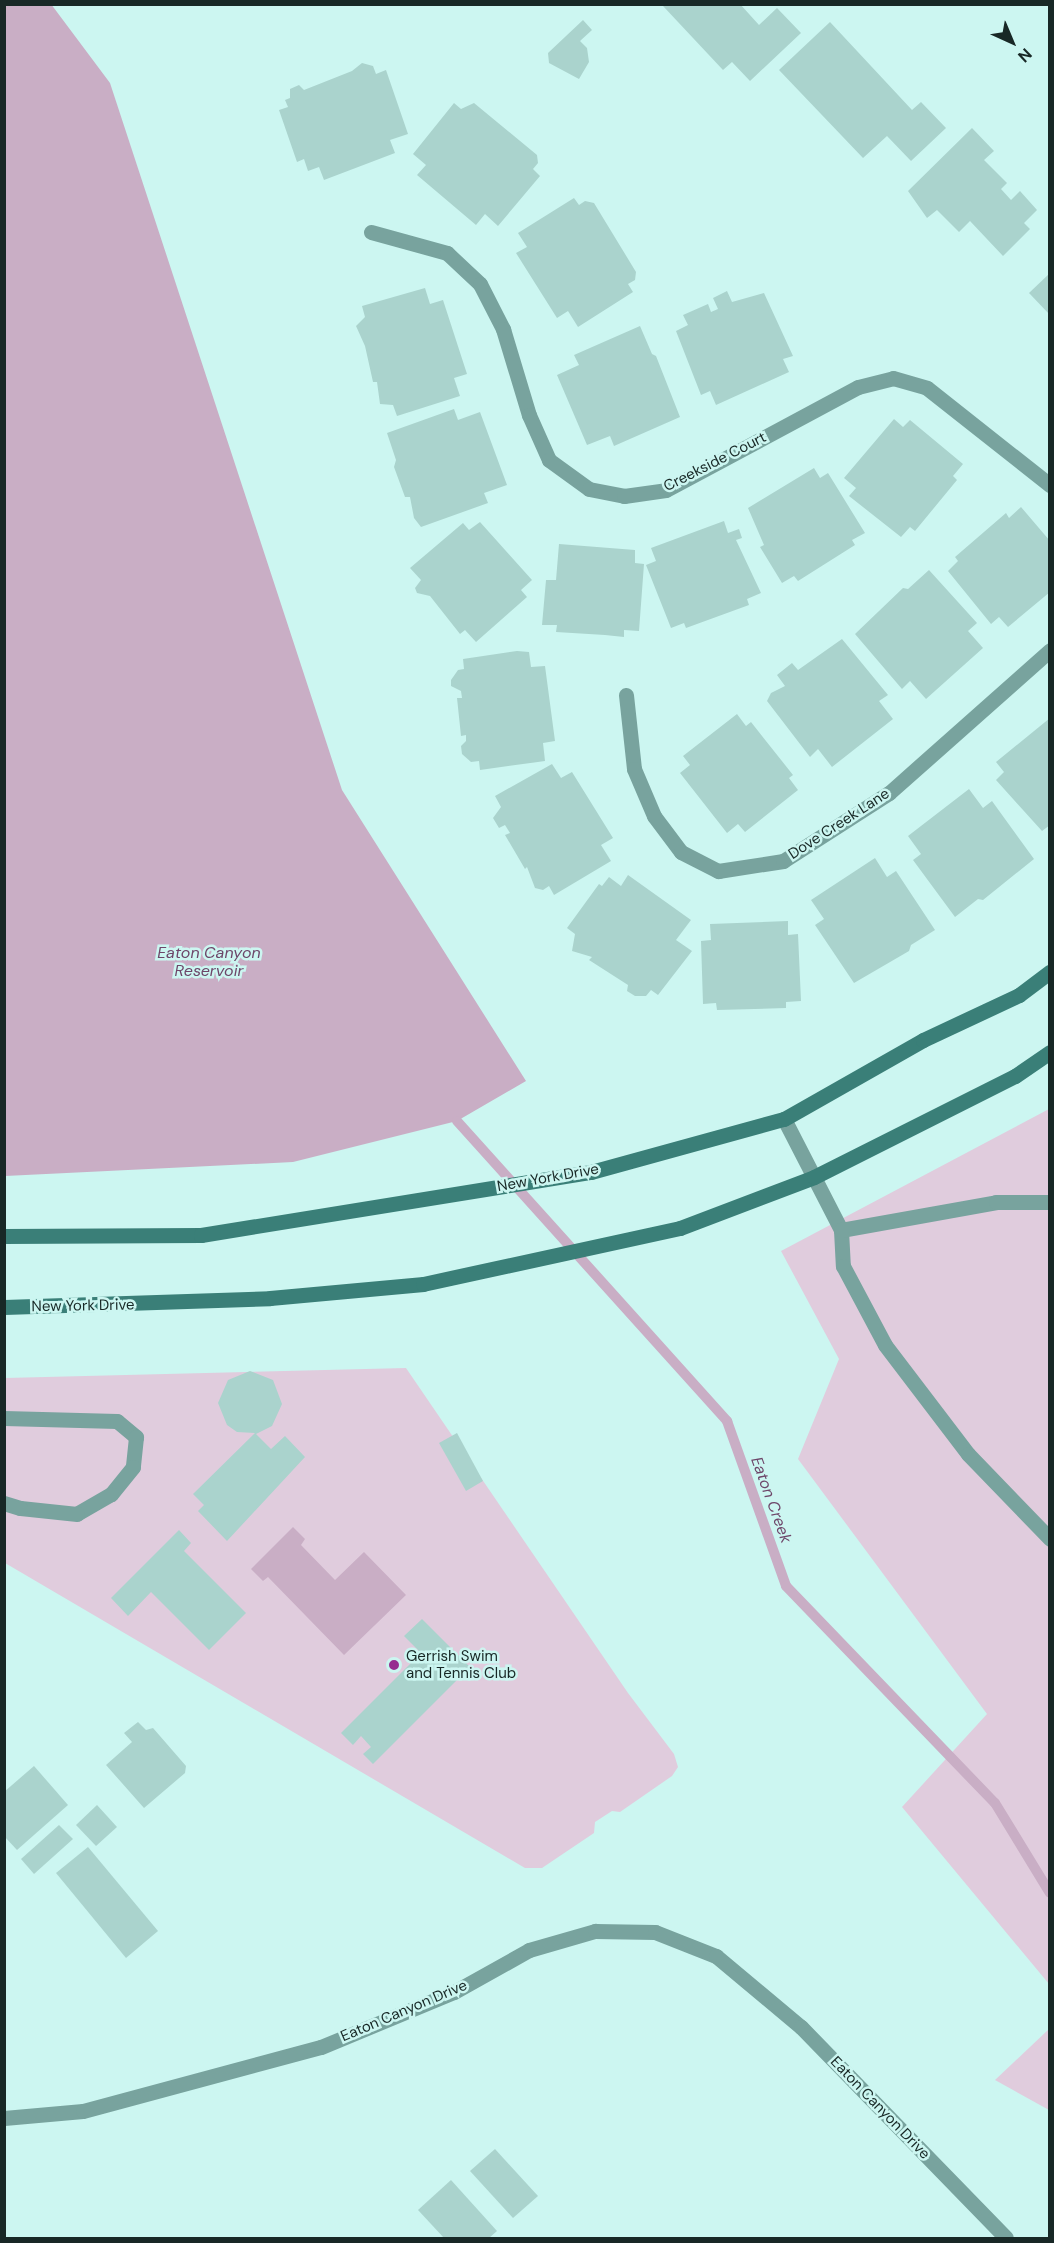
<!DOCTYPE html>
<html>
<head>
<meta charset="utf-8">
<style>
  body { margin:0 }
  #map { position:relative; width:1054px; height:2243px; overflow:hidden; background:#ccf6f1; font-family:"DM Sans",sans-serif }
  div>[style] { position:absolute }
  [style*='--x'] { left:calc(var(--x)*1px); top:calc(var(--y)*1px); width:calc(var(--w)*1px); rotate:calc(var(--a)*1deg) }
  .green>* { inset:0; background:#e0ccdd }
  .water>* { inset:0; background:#c9aec5 }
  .stream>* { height:10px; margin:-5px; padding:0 5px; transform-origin:5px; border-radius:5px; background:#c9aec5 }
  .building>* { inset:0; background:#aad3cd }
  .lane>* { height:15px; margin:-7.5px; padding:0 7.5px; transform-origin:7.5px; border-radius:7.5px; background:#78a39e }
  .street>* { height:15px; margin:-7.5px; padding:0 7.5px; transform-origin:7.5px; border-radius:7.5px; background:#78a39e }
  .secondary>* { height:15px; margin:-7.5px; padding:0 7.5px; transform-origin:7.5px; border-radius:7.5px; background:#3a7f78 }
  .dots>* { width:16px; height:16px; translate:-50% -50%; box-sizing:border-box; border:3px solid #ccf6f1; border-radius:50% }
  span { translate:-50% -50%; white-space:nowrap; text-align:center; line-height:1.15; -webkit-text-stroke:5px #ccf6f1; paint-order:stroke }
  .street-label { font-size:15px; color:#182826 }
  .poi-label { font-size:15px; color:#182826 }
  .left { translate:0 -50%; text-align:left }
  .water-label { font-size:16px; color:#6d4669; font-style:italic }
  .frame { position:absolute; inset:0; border:6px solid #182826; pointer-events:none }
  .north { position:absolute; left:982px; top:12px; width:60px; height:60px; -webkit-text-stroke:4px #ccf6f1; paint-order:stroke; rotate:136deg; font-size:16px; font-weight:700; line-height:24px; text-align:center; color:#182826 }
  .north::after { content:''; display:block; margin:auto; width:21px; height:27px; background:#182826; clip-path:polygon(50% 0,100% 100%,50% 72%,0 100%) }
</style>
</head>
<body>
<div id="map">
  <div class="green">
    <div style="clip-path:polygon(1049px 1109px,1049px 1984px,902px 1807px,987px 1714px,798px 1459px,839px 1359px,781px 1251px)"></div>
    <div style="clip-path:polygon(406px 1368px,628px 1693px,674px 1754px,678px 1767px,672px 1776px,620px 1812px,612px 1811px,595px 1822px,594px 1833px,542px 1868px,525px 1868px,5px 1563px,5px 1378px)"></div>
    <div style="clip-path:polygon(1049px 2029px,1049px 2110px,995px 2080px)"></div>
  </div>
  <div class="water">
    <div style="clip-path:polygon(51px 4px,110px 83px,342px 790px,526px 1081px,457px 1121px,293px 1162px,5px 1176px,4px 5px)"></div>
    <div style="clip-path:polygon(293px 1527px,305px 1539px,301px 1545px,335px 1580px,364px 1552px,406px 1595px,344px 1655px,268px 1577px,263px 1581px,251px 1569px)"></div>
  </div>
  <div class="stream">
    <div style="--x:457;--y:1121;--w:404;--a:48"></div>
    <div style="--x:727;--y:1421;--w:175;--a:70.3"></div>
    <div style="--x:786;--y:1586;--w:301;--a:46.1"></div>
    <div style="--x:995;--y:1803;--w:105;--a:58.6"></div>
  </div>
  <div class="building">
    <div style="clip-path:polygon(740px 4px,759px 25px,777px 8px,801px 33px,750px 81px,732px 62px,723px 70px,663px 6px)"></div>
    <div style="clip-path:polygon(583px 20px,592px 30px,580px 41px,587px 48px,589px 62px,579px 79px,549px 63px,548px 53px)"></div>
    <div style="clip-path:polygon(830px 22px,912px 110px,921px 102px,946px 128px,911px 161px,887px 136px,863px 158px,779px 70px)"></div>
    <div style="clip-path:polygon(362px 63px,373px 66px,376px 74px,386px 70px,408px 134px,390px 140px,395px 153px,324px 180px,319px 167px,308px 171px,304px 159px,297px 162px,279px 110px,288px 107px,285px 100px,290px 98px,290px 89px,299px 85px,304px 90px,352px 71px)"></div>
    <div style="clip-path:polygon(454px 103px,461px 109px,474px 103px,537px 155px,538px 163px,533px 169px,540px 176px,498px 226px,485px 214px,476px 225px,417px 175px,426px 165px,413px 154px)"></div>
    <div style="clip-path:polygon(972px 128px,994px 151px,984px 160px,1007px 183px,1001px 189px,1011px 200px,1020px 191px,1037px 210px,1024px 223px,1030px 229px,1003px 256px,970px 221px,959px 232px,937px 210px,927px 218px,908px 191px)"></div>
    <div style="clip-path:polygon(574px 198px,579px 205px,585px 201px,594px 203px,636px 272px,635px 280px,628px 284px,633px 292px,578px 327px,568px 311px,557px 318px,516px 253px,527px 247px,518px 233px)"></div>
    <div style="clip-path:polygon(1050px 273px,1050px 315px,1029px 293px)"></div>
    <div style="clip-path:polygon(425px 288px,430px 304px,443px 300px,467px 374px,454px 378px,460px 396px,397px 416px,393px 405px,380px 404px,377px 382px,373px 382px,365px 346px,356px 326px,365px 317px,362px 306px)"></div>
    <div style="clip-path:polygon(727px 291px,732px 302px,764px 293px,793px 356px,783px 359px,789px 372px,716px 405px,710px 391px,701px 395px,676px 331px,688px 325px,683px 315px,708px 304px,711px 312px,718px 309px,713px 298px)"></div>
    <div style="clip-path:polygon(640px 326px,652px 354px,656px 356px,680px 417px,614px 446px,610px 436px,587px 445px,557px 375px,579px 365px,574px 355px)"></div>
    <div style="clip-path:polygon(454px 409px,458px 420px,480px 412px,507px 485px,484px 493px,488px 503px,421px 527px,414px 518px,410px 497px,405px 497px,394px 467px,396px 460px,387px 433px)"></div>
    <div style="clip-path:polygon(894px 419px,903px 427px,910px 420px,963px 464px,953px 476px,957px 480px,915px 531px,910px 527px,901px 537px,849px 496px,856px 488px,844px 478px)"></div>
    <div style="clip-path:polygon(814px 468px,820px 478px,828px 473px,865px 533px,852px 540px,855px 545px,798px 581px,794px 576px,782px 583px,760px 547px,764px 545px,748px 508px)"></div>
    <div style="clip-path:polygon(1021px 507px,1050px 541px,1050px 592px,1008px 627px,999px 617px,991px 624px,948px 571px,958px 561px,955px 557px,1006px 513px,1009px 518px)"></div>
    <div style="clip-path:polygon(724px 521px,728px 533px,739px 529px,742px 538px,736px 540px,761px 593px,747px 599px,749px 605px,686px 628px,684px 623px,671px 628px,646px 565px,656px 561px,651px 548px)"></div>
    <div style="clip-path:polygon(480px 522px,532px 580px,521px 590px,527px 597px,476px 642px,465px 630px,460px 634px,430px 596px,417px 593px,415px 588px,421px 580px,410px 568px,463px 523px,469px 530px)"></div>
    <div style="clip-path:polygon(559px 544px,635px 550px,635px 563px,644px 564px,639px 631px,624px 630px,624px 637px,605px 635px,556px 632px,557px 625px,542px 625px,546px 580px,556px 580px)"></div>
    <div style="clip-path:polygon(929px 570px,977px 623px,968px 631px,983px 648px,926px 699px,910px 681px,902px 689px,855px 634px,903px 588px,908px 589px)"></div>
    <div style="clip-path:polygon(842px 639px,888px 695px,879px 701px,893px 719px,832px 767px,818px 749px,810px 757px,767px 701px,771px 693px,785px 686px,777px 675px,792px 663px,798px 670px)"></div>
    <div style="clip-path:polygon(517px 651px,529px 652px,531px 667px,545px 666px,555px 741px,543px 743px,545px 761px,480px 770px,479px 761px,471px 762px,462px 754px,461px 746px,466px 741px,466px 735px,461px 736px,457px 698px,462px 698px,461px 691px,451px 686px,451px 680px,458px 670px,464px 669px,463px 659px)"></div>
    <div style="clip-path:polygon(737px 714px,746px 726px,751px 722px,793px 775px,789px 778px,798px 790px,745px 832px,738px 824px,727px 833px,680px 773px,690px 765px,683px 756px)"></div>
    <div style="clip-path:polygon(1050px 718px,1050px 825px,1042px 831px,996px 780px,1004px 772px,996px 762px)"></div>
    <div style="clip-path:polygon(552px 764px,561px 778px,572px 772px,613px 838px,601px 845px,611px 861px,554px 895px,549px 886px,543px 890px,535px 888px,527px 867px,525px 869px,505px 835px,510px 833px,505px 825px,499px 828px,493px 818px,501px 807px,495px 796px)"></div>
    <div style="clip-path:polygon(969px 789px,983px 808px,992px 801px,1034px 859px,983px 900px,978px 899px,955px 917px,913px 860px,921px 854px,908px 836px)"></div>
    <div style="clip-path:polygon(875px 858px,887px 877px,896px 871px,935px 930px,911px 945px,909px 951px,854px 983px,815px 925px,824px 919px,811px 900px)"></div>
    <div style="clip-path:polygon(628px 875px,691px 920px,676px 940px,692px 951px,658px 995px,651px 990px,646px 996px,635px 996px,627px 991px,628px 985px,589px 960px,592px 957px,572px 951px,575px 934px,567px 928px,599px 884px,602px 886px,609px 877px,621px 886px)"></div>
    <div style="clip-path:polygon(788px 921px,788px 935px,798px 934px,801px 1001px,786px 1002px,786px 1008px,717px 1010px,716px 1003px,703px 1004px,701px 941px,711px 940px,710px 924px)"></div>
    <div style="clip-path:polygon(250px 1371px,273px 1380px,282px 1404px,272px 1426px,256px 1434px,271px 1449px,285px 1436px,305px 1457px,227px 1541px,198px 1511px,204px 1505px,193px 1494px,255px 1433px,237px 1432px,227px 1425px,218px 1403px,228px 1380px)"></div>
    <div style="clip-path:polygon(457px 1433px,483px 1481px,466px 1491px,439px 1443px)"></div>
    <div style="clip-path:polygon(179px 1530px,191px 1543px,184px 1551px,246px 1613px,209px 1650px,151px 1592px,128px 1616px,111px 1598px)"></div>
    <div style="clip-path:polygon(422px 1619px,470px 1667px,373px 1764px,363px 1754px,371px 1747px,361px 1736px,353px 1745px,341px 1733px,421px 1653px,404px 1636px)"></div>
    <div style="clip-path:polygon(138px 1722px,146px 1730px,153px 1728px,186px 1766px,185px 1773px,144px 1808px,106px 1765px,132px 1742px,124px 1733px)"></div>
    <div style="clip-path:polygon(34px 1766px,68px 1805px,17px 1850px,4px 1836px,4px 1792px)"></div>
    <div style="clip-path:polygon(97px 1805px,117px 1827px,96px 1846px,76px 1825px)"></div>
    <div style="clip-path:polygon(59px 1825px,73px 1839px,34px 1874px,21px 1859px)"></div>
    <div style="clip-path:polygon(88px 1847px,158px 1931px,126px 1958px,56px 1873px)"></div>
    <div style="clip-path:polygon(495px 2149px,538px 2196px,513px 2218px,470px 2171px)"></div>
    <div style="clip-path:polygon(451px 2180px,497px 2231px,489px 2238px,444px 2238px,418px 2210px)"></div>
  </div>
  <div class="lane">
    <div style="--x:784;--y:1119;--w:125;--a:62.8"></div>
    <div style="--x:841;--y:1230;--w:36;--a:87"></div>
    <div style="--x:843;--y:1266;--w:89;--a:62"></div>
    <div style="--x:885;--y:1345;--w:137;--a:52.7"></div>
    <div style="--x:968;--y:1454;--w:118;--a:46"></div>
    <div style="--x:841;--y:1230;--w:158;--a:-10.2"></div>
    <div style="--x:996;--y:1202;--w:54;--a:0"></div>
    <div style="--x:4;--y:1418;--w:113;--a:1.5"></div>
    <div style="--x:117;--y:1421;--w:25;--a:40"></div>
    <div style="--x:136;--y:1437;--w:30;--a:96"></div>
    <div style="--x:133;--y:1467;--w:35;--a:129"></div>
    <div style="--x:111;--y:1494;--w:39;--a:150"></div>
    <div style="--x:77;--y:1514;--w:57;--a:-174"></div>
    <div style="--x:20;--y:1508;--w:17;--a:-163"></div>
  </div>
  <div class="street">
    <div style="--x:371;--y:232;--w:79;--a:15.4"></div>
    <div style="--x:447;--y:253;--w:45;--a:43.2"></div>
    <div style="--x:480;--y:284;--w:51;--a:62.9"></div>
    <div style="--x:503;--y:329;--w:90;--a:73.2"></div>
    <div style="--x:529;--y:415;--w:49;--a:66"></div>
    <div style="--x:549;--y:460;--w:49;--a:35.9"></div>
    <div style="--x:589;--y:489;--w:36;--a:11"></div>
    <div style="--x:624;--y:496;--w:42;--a:-8.1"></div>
    <div style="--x:666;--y:490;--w:218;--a:-28.2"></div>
    <div style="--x:858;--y:387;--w:36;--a:-14"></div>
    <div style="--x:893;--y:378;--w:35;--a:16"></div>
    <div style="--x:927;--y:388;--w:157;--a:38.3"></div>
    <div style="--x:626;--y:695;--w:74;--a:83.8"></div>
    <div style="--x:634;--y:769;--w:51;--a:66.9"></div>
    <div style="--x:654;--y:816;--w:45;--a:53.1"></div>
    <div style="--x:681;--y:852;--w:42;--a:27.2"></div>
    <div style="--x:718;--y:871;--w:66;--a:-8.7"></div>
    <div style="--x:783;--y:861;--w:126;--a:-32.7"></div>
    <div style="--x:889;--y:793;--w:215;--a:-41.6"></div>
    <div style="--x:4;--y:2118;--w:79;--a:-5.1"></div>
    <div style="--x:83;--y:2111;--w:246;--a:-15.1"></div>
    <div style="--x:321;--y:2047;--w:144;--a:-22.5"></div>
    <div style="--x:454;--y:1992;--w:86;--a:-29.2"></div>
    <div style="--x:529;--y:1950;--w:69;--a:-16.1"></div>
    <div style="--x:595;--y:1931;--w:60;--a:1"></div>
    <div style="--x:655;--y:1932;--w:66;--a:21.5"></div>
    <div style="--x:716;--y:1956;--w:111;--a:39.9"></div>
    <div style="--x:801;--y:2027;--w:294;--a:45.8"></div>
  </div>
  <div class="secondary">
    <div style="--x:4;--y:1236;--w:197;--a:-0.3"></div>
    <div style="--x:201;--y:1235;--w:395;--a:-9.2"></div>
    <div style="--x:591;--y:1172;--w:200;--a:-15.4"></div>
    <div style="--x:784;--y:1119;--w:160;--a:-29.6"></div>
    <div style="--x:923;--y:1040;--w:106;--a:-25.1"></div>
    <div style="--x:1019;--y:995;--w:39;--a:-37"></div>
    <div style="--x:4;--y:1307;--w:266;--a:-1.9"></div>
    <div style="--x:270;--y:1298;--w:154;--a:-5.2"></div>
    <div style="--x:423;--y:1284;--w:263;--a:-12.3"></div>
    <div style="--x:680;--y:1228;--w:143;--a:-20.8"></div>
    <div style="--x:814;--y:1177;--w:225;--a:-26.7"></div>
    <div style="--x:1015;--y:1076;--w:42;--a:-34.4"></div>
  </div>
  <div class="dots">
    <div style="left:394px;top:1665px;background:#962c8f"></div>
  </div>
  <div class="street-label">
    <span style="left:715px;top:462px;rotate:-27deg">Creekside Court</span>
    <span style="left:839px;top:824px;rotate:-33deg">Dove Creek Lane</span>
    <span style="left:548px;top:1178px;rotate:-10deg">New York Drive</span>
    <span style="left:83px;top:1306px;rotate:-1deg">New York Drive</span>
    <span style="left:404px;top:2011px;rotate:-23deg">Eaton Canyon Drive</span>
    <span style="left:880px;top:2108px;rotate:46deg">Eaton Canyon Drive</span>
  </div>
  <div class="poi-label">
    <span class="left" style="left:406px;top:1665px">Gerrish Swim<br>and Tennis Club</span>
  </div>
  <div class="water-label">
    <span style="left:209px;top:962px">Eaton Canyon<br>Reservoir</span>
    <span style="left:771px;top:1500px;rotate:70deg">Eaton Creek</span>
  </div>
  <div class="frame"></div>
  <div class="north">N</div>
</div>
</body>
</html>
